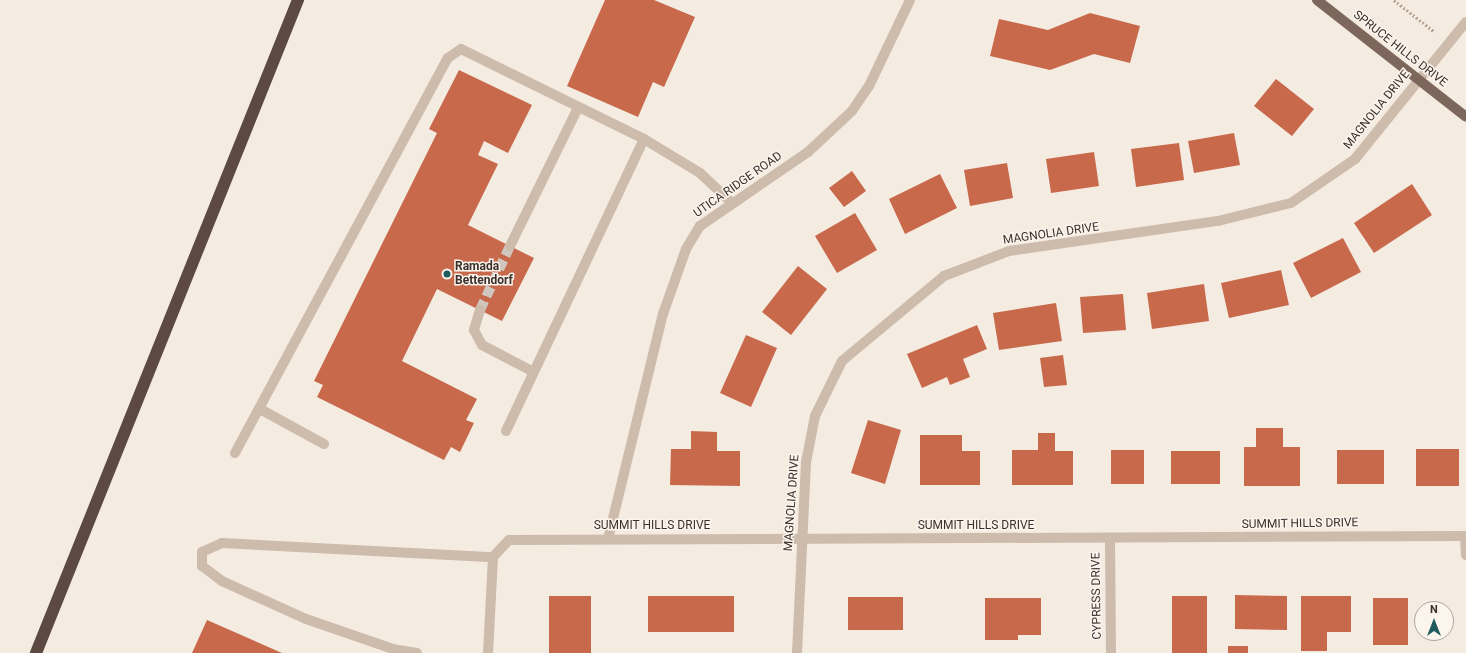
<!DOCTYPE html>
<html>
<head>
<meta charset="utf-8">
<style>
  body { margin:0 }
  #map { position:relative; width:1466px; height:653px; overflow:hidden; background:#f4ebe1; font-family:Roboto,sans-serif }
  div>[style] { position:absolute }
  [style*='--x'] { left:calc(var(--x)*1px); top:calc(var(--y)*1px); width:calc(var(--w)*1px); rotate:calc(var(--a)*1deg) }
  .building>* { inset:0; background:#c8694b }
  .minor-tunnel>* { height:10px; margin-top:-5px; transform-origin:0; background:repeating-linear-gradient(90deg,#cfc6bd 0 10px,transparent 0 15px) }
  .path>* { height:2.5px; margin-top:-1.25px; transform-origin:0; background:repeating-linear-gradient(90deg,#b9a596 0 2px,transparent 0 4px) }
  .minor>* { height:10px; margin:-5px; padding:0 5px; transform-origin:5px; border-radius:5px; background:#cdbbac }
  .major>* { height:10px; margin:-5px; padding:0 5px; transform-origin:5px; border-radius:5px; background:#7d675c }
  .highway>* { height:12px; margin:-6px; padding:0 6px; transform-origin:6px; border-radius:6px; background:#5c4a42 }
  .dots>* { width:11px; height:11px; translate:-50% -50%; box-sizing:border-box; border:2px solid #fbf5ee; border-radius:50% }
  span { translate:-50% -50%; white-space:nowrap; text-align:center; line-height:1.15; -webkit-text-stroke:3px #fbf5ee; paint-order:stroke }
  .street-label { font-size:12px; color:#3b302b }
  .poi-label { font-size:12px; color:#3b302b; font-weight:700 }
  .left { translate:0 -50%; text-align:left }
  .north { position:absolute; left:1414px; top:601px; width:40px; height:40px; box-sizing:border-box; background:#fbf5ee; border:1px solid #aea6a0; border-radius:50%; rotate:0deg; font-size:11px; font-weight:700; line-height:16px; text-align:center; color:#3b302b }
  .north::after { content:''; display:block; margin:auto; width:14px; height:18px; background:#1f5a5e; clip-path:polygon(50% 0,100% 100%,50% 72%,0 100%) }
</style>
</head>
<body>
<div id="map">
  <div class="building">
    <div style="clip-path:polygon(605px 0,654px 0,695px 17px,664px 87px,653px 82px,638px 117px,567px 86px)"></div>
    <div style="clip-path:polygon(1090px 13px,1140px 26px,1130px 63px,1094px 54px,1050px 70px,990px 56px,999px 19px,1048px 30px)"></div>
    <div style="clip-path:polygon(459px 70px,532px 105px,508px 153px,484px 141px,478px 155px,498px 164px,468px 225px,534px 258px,502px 321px,437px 289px,402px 361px,477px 399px,466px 420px,474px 423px,460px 452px,451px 447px,444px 460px,317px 397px,323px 385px,314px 381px,437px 133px,429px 129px)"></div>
    <div style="clip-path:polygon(1276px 79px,1314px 109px,1292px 136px,1254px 106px)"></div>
    <div style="clip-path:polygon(1234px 133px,1240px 165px,1194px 173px,1188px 141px)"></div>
    <div style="clip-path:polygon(1179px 143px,1184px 180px,1136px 187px,1131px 149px)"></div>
    <div style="clip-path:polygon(1094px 152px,1099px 186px,1051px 193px,1046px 159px)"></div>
    <div style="clip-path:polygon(1007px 163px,1013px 198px,970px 206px,964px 170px)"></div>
    <div style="clip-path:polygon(852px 171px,866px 191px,844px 207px,829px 188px)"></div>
    <div style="clip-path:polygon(940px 174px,957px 208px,905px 234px,889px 199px)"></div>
    <div style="clip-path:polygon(1412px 184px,1432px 215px,1374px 253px,1354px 223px)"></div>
    <div style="clip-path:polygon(855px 213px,877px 250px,837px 273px,815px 236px)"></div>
    <div style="clip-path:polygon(1343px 238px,1361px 272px,1311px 298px,1293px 263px)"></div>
    <div style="clip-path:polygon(798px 266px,827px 289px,791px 335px,762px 312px)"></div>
    <div style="clip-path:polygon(1281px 270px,1289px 305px,1229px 318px,1221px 283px)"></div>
    <div style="clip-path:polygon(1204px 284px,1209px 321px,1152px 329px,1147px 293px)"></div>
    <div style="clip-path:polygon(1123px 294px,1126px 330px,1083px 333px,1080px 297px)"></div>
    <div style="clip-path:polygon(1056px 303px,1062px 341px,999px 350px,993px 313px)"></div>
    <div style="clip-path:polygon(977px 325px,987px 349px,963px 359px,970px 377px,950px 385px,947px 377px,922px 388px,907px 354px)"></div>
    <div style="clip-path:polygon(746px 335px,777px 348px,751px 407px,720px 393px)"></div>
    <div style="clip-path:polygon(1063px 355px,1067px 385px,1044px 387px,1040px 358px)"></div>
    <div style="clip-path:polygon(868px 420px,901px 430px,885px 484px,851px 473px)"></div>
    <div style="clip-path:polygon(1256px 428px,1283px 428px,1283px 447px,1300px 447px,1300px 486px,1244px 486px,1244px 447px,1256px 447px)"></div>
    <div style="clip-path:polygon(691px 431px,717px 432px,717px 451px,740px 451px,740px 486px,670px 485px,671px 449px,691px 449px)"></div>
    <div style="clip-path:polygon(1038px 433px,1055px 433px,1055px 451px,1073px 451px,1073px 485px,1012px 485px,1012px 450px,1038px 450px)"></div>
    <div style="clip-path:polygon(920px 435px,962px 435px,962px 451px,980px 451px,980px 485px,920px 485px)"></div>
    <div style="clip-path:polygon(1416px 449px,1459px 449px,1459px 486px,1416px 486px)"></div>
    <div style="clip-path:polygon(1111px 450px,1144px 450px,1144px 484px,1111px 484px)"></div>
    <div style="clip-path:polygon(1337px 450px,1384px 450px,1384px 484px,1337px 484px)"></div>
    <div style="clip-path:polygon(1171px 451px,1220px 451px,1220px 484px,1171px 484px)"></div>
    <div style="clip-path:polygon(1235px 595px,1287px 596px,1287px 630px,1235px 629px)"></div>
    <div style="clip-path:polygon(549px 596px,591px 596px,591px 653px,549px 653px)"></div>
    <div style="clip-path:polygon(648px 596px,734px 596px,734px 632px,648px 632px)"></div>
    <div style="clip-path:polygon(1172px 596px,1207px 596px,1207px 653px,1172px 653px)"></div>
    <div style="clip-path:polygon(1301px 596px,1351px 596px,1351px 632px,1327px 632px,1327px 651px,1301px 651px)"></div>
    <div style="clip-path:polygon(848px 597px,903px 597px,903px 630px,848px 630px)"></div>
    <div style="clip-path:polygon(985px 598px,1041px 598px,1041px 635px,1018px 635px,1018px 640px,985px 640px)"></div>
    <div style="clip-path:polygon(1373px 598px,1408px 598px,1408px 645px,1373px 645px)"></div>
    <div style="clip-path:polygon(207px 620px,282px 653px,192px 653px)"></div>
    <div style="clip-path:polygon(1228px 646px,1248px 646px,1248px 653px,1228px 653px)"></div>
  </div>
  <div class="minor-tunnel">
    <div style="--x:480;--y:310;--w:71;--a:-64.9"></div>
  </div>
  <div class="path">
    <div style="--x:1394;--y:0;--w:52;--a:38"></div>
  </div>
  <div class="minor">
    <div style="--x:510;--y:246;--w:154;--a:-63.8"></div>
    <div style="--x:480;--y:310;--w:21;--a:107"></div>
    <div style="--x:474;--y:330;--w:17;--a:62"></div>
    <div style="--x:482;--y:345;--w:56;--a:27.5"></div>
    <div style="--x:260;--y:409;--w:73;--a:28.7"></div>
    <div style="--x:506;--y:431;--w:323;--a:-64.7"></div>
    <div style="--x:235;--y:453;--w:449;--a:-61.7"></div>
    <div style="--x:448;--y:58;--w:16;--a:-35"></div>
    <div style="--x:461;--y:49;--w:204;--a:26.2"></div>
    <div style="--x:644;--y:139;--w:66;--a:31.3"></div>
    <div style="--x:700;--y:173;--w:44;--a:43.2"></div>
    <div style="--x:1465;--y:536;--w:19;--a:87"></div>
    <div style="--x:608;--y:539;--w:232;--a:-76.3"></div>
    <div style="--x:663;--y:314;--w:69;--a:-70.5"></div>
    <div style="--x:686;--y:249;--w:27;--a:-59"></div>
    <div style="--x:700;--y:226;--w:131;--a:-34.4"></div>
    <div style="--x:808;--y:152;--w:60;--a:-43"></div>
    <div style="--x:852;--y:111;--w:30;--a:-56"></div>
    <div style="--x:869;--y:86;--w:95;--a:-64.5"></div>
    <div style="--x:1110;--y:539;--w:114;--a:89.5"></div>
    <div style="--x:493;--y:557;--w:23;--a:-47"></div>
    <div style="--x:509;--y:540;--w:957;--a:-0.24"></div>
    <div style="--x:417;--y:653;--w:24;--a:-171"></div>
    <div style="--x:393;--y:649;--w:92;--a:-161"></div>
    <div style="--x:306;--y:619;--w:92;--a:-155.7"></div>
    <div style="--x:222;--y:581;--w:25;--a:-143"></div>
    <div style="--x:202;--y:566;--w:14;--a:-90"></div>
    <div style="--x:202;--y:552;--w:22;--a:-24"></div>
    <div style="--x:222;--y:543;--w:271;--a:3"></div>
    <div style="--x:488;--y:653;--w:96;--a:-87"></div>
    <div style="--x:797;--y:653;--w:191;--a:-87.3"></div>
    <div style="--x:806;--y:462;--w:47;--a:-78.9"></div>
    <div style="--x:815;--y:416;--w:61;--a:-63.9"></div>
    <div style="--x:842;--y:361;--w:133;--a:-39.8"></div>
    <div style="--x:944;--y:276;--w:70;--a:-21"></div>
    <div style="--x:1009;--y:251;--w:211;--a:-8.2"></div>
    <div style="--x:1218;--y:221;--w:75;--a:-13.9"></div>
    <div style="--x:1291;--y:203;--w:78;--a:-34.5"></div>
    <div style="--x:1355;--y:159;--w:176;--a:-51"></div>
  </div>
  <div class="major">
    <div style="--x:1317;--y:0;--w:189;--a:38.1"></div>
  </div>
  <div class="highway">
    <div style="--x:36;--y:653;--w:704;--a:-68.14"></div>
  </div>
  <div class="dots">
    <div style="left:447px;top:274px;background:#1f5a5e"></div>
  </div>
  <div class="street-label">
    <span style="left:1400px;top:49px;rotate:38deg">SPRUCE HILLS DRIVE</span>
    <span style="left:1377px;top:110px;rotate:-51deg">MAGNOLIA DRIVE</span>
    <span style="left:738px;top:185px;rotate:-35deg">UTICA RIDGE ROAD</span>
    <span style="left:1051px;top:234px;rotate:-8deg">MAGNOLIA DRIVE</span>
    <span style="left:792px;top:503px;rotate:-86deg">MAGNOLIA DRIVE</span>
    <span style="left:1300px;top:524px;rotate:-1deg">SUMMIT HILLS DRIVE</span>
    <span style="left:652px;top:526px">SUMMIT HILLS DRIVE</span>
    <span style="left:976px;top:526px">SUMMIT HILLS DRIVE</span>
    <span style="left:1097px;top:596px;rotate:-91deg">CYPRESS DRIVE</span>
  </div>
  <div class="poi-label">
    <span class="left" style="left:455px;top:274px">Ramada<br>Bettendorf</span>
  </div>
  <div class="north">N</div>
</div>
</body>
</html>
